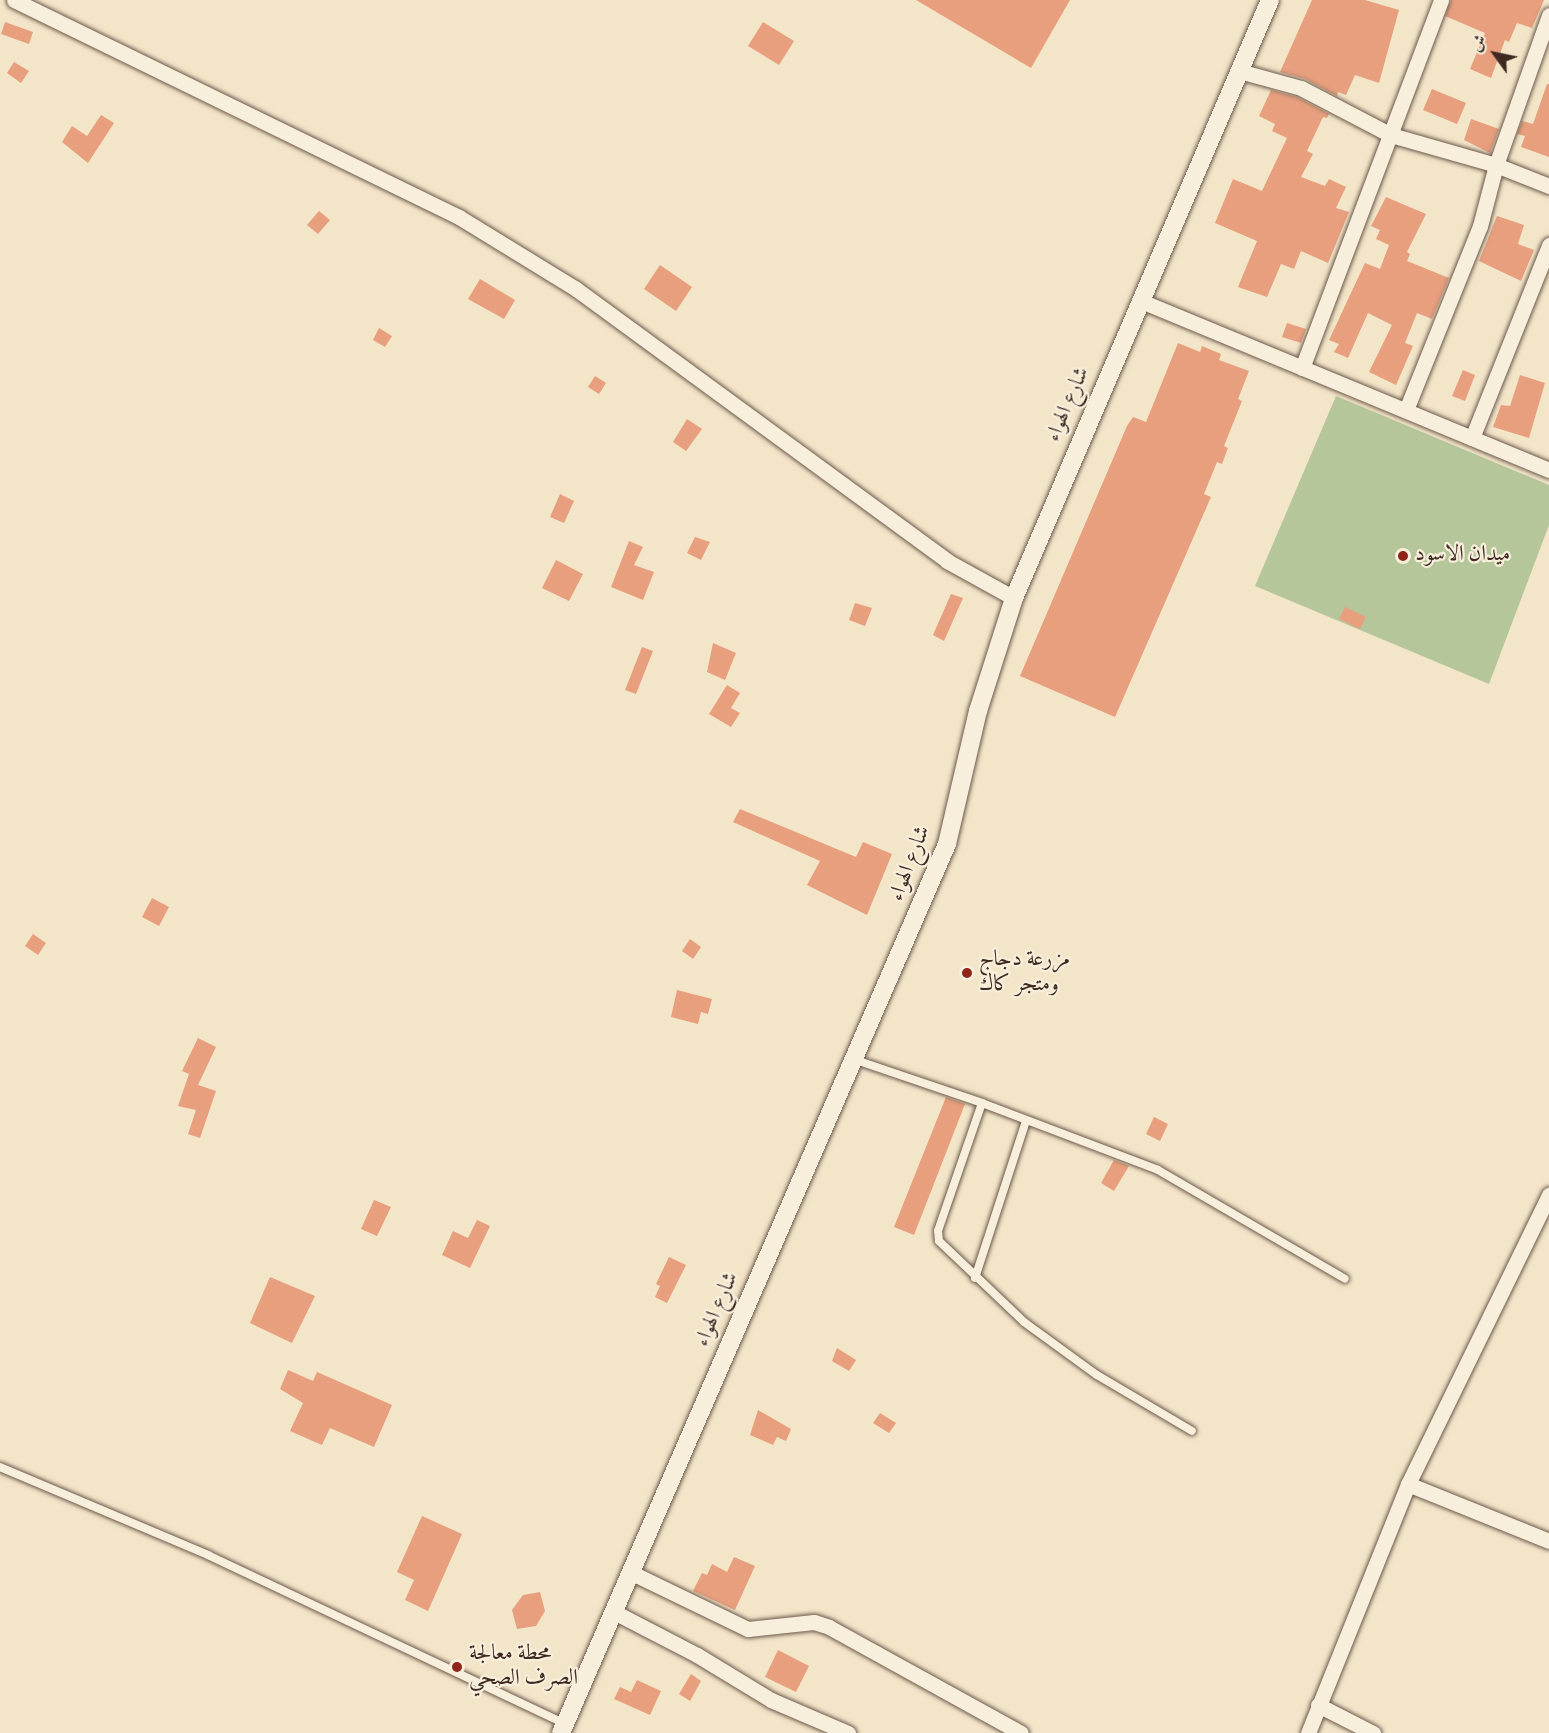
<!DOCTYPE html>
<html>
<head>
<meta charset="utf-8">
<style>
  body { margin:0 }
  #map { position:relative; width:1549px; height:1733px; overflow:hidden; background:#f3e5c8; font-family:"Sorts Mill Goudy",Amiri,serif }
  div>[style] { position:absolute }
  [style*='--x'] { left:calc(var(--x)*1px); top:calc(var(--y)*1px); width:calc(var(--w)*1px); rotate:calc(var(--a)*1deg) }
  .green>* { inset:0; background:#b5c69a }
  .building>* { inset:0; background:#e79f7e }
  .roads { filter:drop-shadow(0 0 2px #6c594c) drop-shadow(0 0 2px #6c594c) }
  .service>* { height:8px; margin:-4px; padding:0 4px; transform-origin:4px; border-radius:4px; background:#f7eedb }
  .minor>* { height:15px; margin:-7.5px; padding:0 7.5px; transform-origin:7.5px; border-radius:7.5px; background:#f7eedb }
  .tertiary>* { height:18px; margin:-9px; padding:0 9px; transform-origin:9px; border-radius:9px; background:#f7eedb }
  .dots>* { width:16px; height:16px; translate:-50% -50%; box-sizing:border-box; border:3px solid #f7eedb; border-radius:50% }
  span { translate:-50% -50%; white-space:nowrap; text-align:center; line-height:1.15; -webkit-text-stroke:4.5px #f7eedb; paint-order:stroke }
  .street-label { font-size:22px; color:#3f2a22 }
  .poi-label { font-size:22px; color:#3f2a22 }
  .left { translate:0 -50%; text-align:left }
  .north { position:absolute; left:1465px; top:24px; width:60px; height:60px; -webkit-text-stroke:4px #f7eedb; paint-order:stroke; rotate:303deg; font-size:16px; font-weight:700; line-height:24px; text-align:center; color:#3f2a22 }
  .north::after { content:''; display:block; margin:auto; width:21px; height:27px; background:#3f2a22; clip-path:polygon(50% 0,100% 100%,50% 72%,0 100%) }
</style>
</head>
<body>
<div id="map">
  <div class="green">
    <div style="clip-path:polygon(1336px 396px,1549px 485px,1549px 525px,1489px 684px,1255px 586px)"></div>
  </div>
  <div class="building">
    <div style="clip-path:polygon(916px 0,1070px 0,1031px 68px)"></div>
    <div style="clip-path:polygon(1312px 0,1365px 0,1399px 10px,1379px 83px,1355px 75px,1346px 95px,1338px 92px,1337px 96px,1305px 79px,1280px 72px)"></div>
    <div style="clip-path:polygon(1451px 0,1544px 0,1532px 28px,1517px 23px,1509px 42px,1505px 40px,1491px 78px,1470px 69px,1485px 33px,1445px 16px)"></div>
    <div style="clip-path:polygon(5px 22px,33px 32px,29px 44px,1px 34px)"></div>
    <div style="clip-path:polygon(763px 22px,794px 41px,779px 65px,748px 46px)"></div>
    <div style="clip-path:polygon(14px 62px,29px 71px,21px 83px,7px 73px)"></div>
    <div style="clip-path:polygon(1547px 84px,1549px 84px,1549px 157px,1521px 147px,1525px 136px,1517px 134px,1522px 121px,1533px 124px)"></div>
    <div style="clip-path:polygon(1432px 89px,1466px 103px,1457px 124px,1423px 110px)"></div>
    <div style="clip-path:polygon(1271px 90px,1297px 97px,1329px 114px,1327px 118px,1323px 117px,1307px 151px,1313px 154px,1301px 177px,1325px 186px,1329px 179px,1346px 187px,1336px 208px,1349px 212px,1328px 263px,1301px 251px,1294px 269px,1281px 264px,1267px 297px,1238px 287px,1257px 241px,1215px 223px,1233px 179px,1262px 191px,1287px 138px,1272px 131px,1275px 124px,1259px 116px)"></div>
    <div style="clip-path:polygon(101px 115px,114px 123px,88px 163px,62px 142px,72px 126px,87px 136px)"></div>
    <div style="clip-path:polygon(1471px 119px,1499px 129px,1490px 153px,1464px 140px)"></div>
    <div style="clip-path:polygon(1386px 197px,1426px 214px,1407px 252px,1410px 254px,1407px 261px,1449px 278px,1432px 319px,1417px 313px,1405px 343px,1413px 346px,1396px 385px,1369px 372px,1392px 325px,1368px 313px,1348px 358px,1334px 352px,1339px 344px,1329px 340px,1365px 263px,1380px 269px,1389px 245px,1376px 239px,1380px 230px,1371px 226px)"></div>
    <div style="clip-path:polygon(319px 211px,330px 220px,318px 234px,307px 225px)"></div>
    <div style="clip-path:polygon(1497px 216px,1524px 225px,1518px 244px,1534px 250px,1521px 281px,1479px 261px)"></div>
    <div style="clip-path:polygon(660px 265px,692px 287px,676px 311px,644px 289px)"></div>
    <div style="clip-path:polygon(480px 279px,515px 300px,504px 319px,468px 299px)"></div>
    <div style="clip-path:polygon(1287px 323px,1306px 329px,1301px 343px,1282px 337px)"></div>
    <div style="clip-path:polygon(379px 328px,392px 336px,385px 347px,373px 340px)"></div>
    <div style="clip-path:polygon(1178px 343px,1200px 352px,1202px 346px,1221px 354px,1219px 360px,1249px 371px,1238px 399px,1242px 401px,1224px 446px,1228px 448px,1222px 464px,1217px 462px,1204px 494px,1211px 497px,1115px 717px,1020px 676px,1127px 426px,1133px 417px,1146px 422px)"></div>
    <div style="clip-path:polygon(1463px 370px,1475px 375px,1465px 401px,1452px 396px)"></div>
    <div style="clip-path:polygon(1520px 375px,1545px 383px,1529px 438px,1493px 427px,1501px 405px,1510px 406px)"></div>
    <div style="clip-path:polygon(595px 376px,606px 383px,599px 394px,588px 387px)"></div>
    <div style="clip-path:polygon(687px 419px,702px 429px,686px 451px,673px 442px)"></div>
    <div style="clip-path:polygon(560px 494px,574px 501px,564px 523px,550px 517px)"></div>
    <div style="clip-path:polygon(695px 537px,710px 542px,701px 560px,687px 553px)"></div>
    <div style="clip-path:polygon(629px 541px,643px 547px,634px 565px,654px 572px,643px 600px,611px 587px)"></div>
    <div style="clip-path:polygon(556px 560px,583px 574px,569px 601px,542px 588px)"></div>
    <div style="clip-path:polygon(951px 594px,963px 598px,944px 641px,933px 635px)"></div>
    <div style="clip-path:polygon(855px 603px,872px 608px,865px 626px,849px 620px)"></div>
    <div style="clip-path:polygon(1345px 607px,1366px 617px,1360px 629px,1339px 619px)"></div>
    <div style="clip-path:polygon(713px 643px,736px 653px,725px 680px,707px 672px)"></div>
    <div style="clip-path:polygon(642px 647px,653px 651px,636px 694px,625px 690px)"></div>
    <div style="clip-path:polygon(727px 685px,740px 693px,731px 708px,740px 713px,731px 727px,709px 714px)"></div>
    <div style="clip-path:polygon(740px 809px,856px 857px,863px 842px,892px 854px,867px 915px,807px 885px,820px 861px,733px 822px)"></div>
    <div style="clip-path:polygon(152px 898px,169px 907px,159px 926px,142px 917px)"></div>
    <div style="clip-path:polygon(33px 934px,46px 943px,38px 955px,25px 946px)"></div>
    <div style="clip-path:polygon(690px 939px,701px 947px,693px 959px,682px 951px)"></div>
    <div style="clip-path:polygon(677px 990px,712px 999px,708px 1014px,701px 1012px,698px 1024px,671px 1017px)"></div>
    <div style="clip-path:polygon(198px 1038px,216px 1047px,198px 1085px,216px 1091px,200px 1138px,188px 1134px,196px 1110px,178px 1106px,189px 1074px,182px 1071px)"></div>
    <div style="clip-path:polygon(946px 1097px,965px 1104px,914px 1235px,894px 1227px)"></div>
    <div style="clip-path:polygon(1154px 1117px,1168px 1124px,1160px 1141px,1146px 1134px)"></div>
    <div style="clip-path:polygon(1114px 1160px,1129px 1166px,1114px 1191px,1101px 1183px)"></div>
    <div style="clip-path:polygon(374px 1200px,391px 1207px,377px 1236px,361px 1229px)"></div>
    <div style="clip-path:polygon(477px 1220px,490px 1226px,470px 1268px,442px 1255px,453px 1231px,468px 1238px)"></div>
    <div style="clip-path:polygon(669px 1257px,686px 1265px,667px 1303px,655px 1297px,660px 1286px,656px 1284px)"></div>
    <div style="clip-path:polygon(270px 1277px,315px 1296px,292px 1343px,250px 1323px)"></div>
    <div style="clip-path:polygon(837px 1348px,856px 1360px,849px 1371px,832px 1361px)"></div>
    <div style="clip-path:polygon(288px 1370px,313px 1381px,317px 1372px,392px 1405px,374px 1447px,330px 1428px,322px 1445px,290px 1431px,303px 1403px,280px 1389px)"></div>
    <div style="clip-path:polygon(758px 1410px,791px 1429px,786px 1441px,777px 1437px,773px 1445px,750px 1435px)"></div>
    <div style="clip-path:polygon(880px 1413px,896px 1423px,889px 1433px,873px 1423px)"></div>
    <div style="clip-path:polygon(422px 1516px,462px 1534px,428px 1611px,405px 1600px,414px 1580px,397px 1572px)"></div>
    <div style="clip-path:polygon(734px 1557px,755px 1566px,735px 1610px,693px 1591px,702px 1573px,707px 1575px,712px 1564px,727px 1572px)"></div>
    <div style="clip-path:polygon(540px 1592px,545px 1611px,536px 1626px,517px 1629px,512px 1610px,523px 1595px)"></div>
    <div style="clip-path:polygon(778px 1650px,809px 1666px,796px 1692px,765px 1677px)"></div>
    <div style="clip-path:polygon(691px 1674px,701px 1681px,690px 1701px,679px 1694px)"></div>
    <div style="clip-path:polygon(637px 1680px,661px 1691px,650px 1715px,614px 1699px,620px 1687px,631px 1692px)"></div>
  </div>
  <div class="roads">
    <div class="service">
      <div style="--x:856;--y:1060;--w:133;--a:18.8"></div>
      <div style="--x:982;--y:1103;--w:188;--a:20.8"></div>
      <div style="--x:1158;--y:1170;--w:216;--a:30.2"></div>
      <div style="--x:982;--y:1103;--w:135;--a:109"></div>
      <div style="--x:938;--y:1231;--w:10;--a:84"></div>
      <div style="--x:939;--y:1241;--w:117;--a:43.6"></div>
      <div style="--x:1024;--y:1322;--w:90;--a:36"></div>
      <div style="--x:1097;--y:1375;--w:110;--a:30.5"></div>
      <div style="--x:975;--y:1278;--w:165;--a:-72"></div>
      <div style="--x:0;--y:1467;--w:226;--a:22.9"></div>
      <div style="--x:208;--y:1555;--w:394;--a:25.3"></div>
    </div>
    <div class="minor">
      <div style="--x:14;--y:0;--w:495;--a:26"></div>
      <div style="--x:459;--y:217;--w:137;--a:31.6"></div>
      <div style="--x:576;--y:289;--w:460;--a:36.2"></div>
      <div style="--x:947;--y:561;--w:77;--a:28.9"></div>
      <div style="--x:1239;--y:71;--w:64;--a:15.3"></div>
      <div style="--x:1301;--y:88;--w:102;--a:27.6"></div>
      <div style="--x:1391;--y:135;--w:109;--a:15.9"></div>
      <div style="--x:1496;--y:165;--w:57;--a:21.6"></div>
      <div style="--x:1141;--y:301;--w:442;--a:22.5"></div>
      <div style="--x:1302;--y:368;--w:393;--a:-69.3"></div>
      <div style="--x:1406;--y:410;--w:198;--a:-68.1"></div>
      <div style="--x:1480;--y:226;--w:63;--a:-75.3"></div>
      <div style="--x:1496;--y:165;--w:159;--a:-70.5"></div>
      <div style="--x:1472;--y:438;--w:208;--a:-68.2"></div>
      <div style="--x:1408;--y:1484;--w:152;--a:22"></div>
      <div style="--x:632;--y:1573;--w:129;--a:25.8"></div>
      <div style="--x:748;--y:1629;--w:66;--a:-6.1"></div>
      <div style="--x:814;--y:1622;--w:16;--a:18"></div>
      <div style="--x:829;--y:1627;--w:219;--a:28.9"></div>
      <div style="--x:616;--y:1613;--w:91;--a:27.4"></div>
      <div style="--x:697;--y:1655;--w:87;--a:31.3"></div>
      <div style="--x:771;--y:1700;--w:84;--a:23.2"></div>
      <div style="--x:1318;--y:1705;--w:62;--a:27"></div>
      <div style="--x:1308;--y:1733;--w:268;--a:-68.1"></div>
      <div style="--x:1408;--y:1484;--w:322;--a:-64"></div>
    </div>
    <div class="tertiary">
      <div style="--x:561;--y:1733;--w:969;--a:-66.53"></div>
      <div style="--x:947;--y:844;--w:137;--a:-76.9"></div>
      <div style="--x:978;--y:711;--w:119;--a:-72.3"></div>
      <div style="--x:1014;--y:598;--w:650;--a:-66.82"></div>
    </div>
  </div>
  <div class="dots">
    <div style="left:1403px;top:556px;background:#8f2418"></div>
    <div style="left:967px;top:973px;background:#8f2418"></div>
    <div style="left:457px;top:1667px;background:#8f2418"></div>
  </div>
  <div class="street-label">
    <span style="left:1069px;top:405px;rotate:-67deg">شارع الهواء</span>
    <span style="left:911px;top:864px;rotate:-69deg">شارع الهواء</span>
    <span style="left:718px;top:1310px;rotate:-67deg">شارع الهواء</span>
  </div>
  <div class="poi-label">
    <span class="left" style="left:1415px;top:556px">ميدان الاسود</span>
    <span class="left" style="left:979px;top:973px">مزرعة دجاج<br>ومتجر كاك</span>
    <span class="left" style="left:469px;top:1667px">محطة معالجة<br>الصرف الصحي</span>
  </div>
  <div class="north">ش</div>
</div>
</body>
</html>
